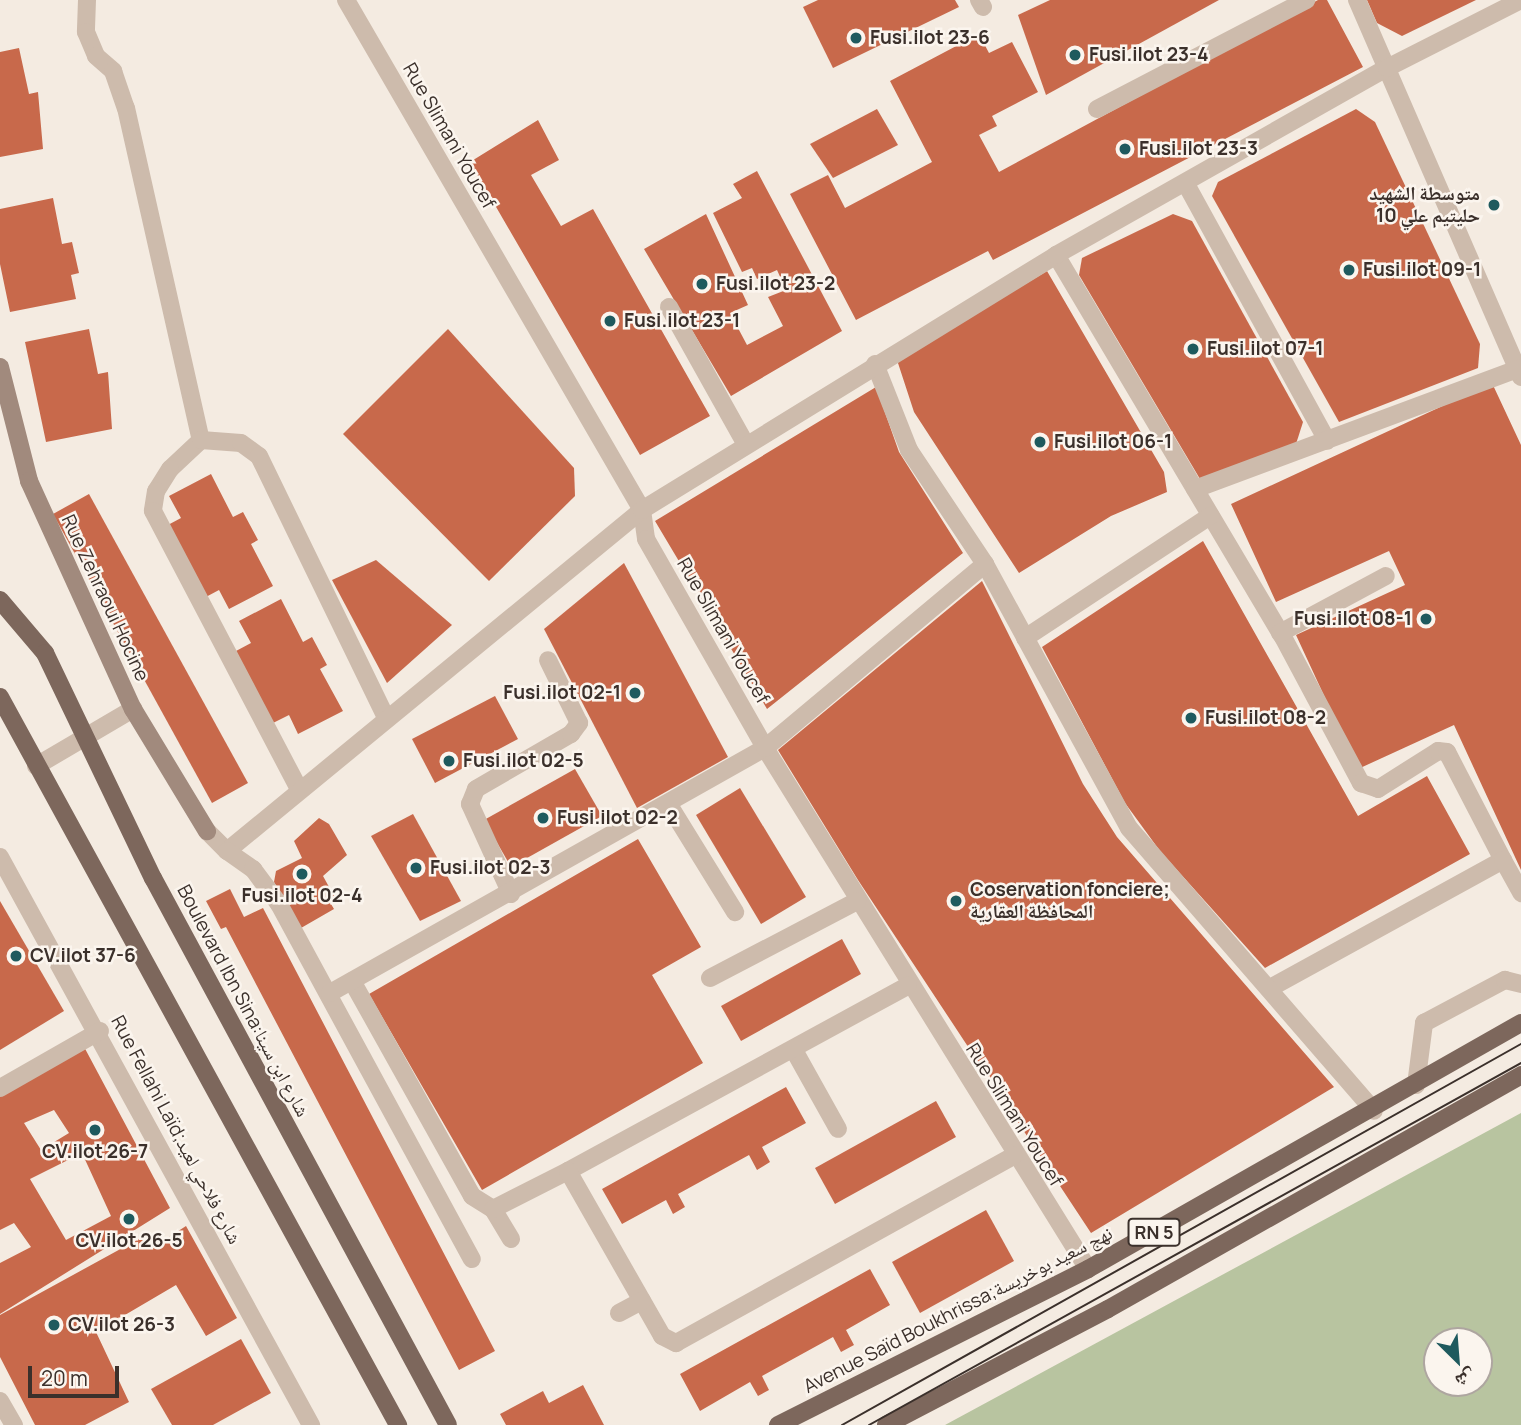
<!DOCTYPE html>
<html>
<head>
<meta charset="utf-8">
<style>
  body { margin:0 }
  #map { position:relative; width:1521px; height:1425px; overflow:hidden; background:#f4ebe1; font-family:Manrope,"Noto Naskh Arabic",sans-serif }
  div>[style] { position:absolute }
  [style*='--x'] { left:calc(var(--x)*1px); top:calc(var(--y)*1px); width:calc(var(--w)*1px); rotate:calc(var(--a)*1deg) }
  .green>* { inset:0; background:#b8c4a0 }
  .building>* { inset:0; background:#c8694b }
  .lane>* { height:18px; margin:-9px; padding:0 9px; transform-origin:9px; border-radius:9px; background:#cdbbac }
  .street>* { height:18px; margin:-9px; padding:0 9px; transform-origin:9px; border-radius:9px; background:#cdbbac }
  .secondary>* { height:18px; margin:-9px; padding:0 9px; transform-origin:9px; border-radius:9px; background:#a18a7d }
  .primary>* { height:18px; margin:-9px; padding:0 9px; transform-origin:9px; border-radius:9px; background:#7d675c }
  .tram>* { height:2px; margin:-1px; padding:0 1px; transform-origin:1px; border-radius:1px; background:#3b302b }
  .dots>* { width:19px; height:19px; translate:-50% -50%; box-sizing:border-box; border:4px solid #fbf5ee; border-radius:50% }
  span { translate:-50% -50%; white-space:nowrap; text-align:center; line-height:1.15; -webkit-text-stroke:5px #fbf5ee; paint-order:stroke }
  .shield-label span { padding:2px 5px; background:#fbf5ee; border:2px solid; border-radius:5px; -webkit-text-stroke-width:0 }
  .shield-label { font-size:18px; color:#3b302b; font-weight:700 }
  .poi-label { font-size:19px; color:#3b302b; font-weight:700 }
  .left { translate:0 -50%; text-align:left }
  .right { translate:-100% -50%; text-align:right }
  .street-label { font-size:19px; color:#3b302b }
  .north { position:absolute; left:1423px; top:1327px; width:70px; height:70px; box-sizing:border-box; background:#fbf5ee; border:2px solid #aea6a0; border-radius:50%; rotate:155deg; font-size:19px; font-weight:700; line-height:28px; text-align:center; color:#3b302b }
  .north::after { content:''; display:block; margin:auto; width:24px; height:32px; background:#1f5a5e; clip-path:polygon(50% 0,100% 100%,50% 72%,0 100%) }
  .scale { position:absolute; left:28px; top:1366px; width:91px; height:32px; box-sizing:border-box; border:4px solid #3b302b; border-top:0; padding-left:9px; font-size:21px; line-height:24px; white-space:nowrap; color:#3b302b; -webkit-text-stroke:5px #fbf5ee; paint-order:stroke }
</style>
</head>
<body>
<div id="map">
  <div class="green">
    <div style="clip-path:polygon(evenodd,1521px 1113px,1521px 1425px,945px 1425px,1521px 1113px,1437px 1341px,1479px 1341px,1479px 1383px,1437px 1383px,1437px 1341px)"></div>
  </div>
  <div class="building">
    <div style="clip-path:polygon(818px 0,955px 0,959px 7px,833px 68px,803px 7px)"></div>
    <div style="clip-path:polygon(1050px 0,1219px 0,1046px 95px,1018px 15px)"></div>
    <div style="clip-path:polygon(1318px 0,1327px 0,1363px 67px,993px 260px,988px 251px,856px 320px,790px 194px,828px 175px,845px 208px,932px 162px,890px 81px,979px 34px,989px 53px,1012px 42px,1038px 92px,992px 116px,997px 126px,979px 135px,999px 172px)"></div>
    <div style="clip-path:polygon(1367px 0,1476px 0,1402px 36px,1377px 23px)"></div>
    <div style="clip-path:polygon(19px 48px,29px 94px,38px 92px,43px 149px,0 157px,0 52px)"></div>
    <div style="clip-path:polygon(877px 109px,898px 145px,833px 178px,810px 144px)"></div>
    <div style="clip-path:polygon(1356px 109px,1375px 122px,1480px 344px,1478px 368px,1339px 422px,1212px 196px,1218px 182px)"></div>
    <div style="clip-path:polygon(538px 120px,559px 160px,531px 175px,561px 226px,593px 209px,710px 416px,640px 455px,470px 162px)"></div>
    <div style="clip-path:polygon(757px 171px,842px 331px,731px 396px,644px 249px,706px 214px,748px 305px,730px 313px,747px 345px,783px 326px,768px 297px,786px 290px,777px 270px,757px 279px,752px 268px,742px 272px,713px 213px,742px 198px,733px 184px)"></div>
    <div style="clip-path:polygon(53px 198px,62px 244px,72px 242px,79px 273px,71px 275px,76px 299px,10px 312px,0 264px,0 209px)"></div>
    <div style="clip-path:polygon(1173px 214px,1192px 221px,1303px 422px,1296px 444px,1200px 479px,1079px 275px,1082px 258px)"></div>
    <div style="clip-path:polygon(1047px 271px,1164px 472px,1167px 492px,1111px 516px,1019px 573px,914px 412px,897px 360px)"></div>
    <div style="clip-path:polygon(89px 329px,98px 374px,108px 372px,112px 429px,46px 442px,25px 342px)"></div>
    <div style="clip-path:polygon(448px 329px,574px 468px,575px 496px,489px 581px,343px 434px)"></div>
    <div style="clip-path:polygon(1492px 383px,1521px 445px,1521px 870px,1454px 725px,1358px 769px,1296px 635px,1405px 585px,1389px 551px,1276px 602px,1231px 504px)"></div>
    <div style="clip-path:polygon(876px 387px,899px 452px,963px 553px,767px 709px,655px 521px)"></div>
    <div style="clip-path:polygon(211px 474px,233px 517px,243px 512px,258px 540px,251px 544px,273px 586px,229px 609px,219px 590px,204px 598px,166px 526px,181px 518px,169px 496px)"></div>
    <div style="clip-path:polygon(89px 494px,248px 783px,212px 803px,53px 514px)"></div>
    <div style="clip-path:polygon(1203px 541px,1358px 816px,1427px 776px,1470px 854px,1265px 968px,1160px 851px,1125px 803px,1042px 647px)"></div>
    <div style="clip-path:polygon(376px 560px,452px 625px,387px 683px,332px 580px)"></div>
    <div style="clip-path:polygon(624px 563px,728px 757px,637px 808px,544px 629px)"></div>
    <div style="clip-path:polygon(982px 581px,1083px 784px,1117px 837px,1334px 1087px,1091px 1233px,858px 880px,778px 750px)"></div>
    <div style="clip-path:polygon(281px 599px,303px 642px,312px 637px,327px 665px,320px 669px,343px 711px,298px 734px,289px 715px,273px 723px,236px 651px,251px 643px,239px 621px)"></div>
    <div style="clip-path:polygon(495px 696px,518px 739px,435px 783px,412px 739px)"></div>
    <div style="clip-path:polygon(575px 769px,602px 816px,511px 867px,484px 820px)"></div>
    <div style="clip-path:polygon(740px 788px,806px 897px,761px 924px,696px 815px)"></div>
    <div style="clip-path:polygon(413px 814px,461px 901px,420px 921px,371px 836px)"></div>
    <div style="clip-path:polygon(319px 818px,329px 824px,347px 855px,323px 876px,334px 896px,328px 899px,334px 909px,301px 928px,274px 882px,276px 871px,302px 858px,294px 841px)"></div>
    <div style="clip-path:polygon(638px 839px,701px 947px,652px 975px,703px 1063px,482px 1190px,369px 994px)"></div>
    <div style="clip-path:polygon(230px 889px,244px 917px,263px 908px,495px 1351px,459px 1370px,226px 927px,221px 929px,206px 901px)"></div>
    <div style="clip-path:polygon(0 901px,64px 1011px,0 1050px)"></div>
    <div style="clip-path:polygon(842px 939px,861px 974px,741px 1041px,721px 1006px)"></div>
    <div style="clip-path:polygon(evenodd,82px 1043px,170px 1208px,0 1314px,0 1263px,31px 1247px,14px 1223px,0 1230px,0 1092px,82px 1043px,54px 1110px,69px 1133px,41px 1150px,24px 1123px,54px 1110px,82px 1043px,82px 1153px,111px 1216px,66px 1240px,30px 1179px,82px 1153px)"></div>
    <div style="clip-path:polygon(786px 1087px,806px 1123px,762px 1147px,770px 1162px,757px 1170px,749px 1155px,678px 1194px,685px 1207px,673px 1214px,666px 1200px,622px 1224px,602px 1189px)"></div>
    <div style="clip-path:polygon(936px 1101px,956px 1137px,835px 1204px,815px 1168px)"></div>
    <div style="clip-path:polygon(986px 1210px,1014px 1261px,920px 1313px,892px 1262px)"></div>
    <div style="clip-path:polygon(186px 1226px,237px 1318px,206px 1336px,176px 1285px,96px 1332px,129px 1402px,85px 1425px,35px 1425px,0 1357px,0 1315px,146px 1235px,152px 1248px)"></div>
    <div style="clip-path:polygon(870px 1269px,890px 1305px,846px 1330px,854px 1345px,841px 1352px,833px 1337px,762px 1376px,769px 1390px,758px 1396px,750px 1382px,700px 1411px,680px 1374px)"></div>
    <div style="clip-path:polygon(241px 1339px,271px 1393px,213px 1425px,172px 1425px,151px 1389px)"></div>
    <div style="clip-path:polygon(583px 1385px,604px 1425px,506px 1425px,500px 1414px,543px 1391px,549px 1403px)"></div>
  </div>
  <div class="lane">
    <div style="--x:669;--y:805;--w:126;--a:58.3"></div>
    <div style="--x:1416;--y:1085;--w:63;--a:-82.6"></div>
    <div style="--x:1424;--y:1023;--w:92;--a:-28"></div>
    <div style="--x:1505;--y:980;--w:16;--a:14"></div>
  </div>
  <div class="street">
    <div style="--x:87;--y:0;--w:32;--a:92"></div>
    <div style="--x:86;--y:32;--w:26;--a:67"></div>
    <div style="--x:96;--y:56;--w:23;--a:41"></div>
    <div style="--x:113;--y:71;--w:39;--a:71"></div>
    <div style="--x:126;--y:108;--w:340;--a:77.3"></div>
    <div style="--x:201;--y:440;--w:42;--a:136.9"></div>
    <div style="--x:170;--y:469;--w:26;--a:122"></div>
    <div style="--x:156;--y:491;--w:20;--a:99"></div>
    <div style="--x:153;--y:511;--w:314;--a:62.3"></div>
    <div style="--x:346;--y:0;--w:590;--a:59.87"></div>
    <div style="--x:642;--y:510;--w:29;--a:82"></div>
    <div style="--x:646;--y:539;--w:241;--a:60.3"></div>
    <div style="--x:765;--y:748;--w:613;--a:58.2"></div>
    <div style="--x:979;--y:0;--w:8;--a:60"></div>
    <div style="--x:1357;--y:0;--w:411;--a:66.5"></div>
    <div style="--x:1097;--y:109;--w:236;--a:-27.5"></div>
    <div style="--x:1186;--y:184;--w:293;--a:61.2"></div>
    <div style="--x:1056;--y:255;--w:444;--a:59.3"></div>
    <div style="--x:1283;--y:637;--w:166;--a:61.9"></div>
    <div style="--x:1361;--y:783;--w:18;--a:19"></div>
    <div style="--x:1378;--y:789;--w:71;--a:-32.3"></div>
    <div style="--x:1438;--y:751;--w:9;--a:6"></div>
    <div style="--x:1447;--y:752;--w:122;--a:62.6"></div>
    <div style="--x:1503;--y:860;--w:266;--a:151.2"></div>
    <div style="--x:669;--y:307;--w:158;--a:60.8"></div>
    <div style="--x:875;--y:364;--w:92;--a:68.4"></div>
    <div style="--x:909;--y:450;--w:137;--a:56.3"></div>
    <div style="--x:985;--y:564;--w:301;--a:61.4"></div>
    <div style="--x:1129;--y:828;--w:374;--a:49.1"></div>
    <div style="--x:201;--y:440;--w:40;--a:4.3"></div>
    <div style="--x:241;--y:443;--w:22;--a:36"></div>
    <div style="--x:259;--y:456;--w:290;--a:64.1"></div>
    <div style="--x:1195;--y:489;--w:345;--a:-20.4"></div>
    <div style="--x:1280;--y:633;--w:120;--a:-28.3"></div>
    <div style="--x:1025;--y:638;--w:222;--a:-33.4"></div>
    <div style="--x:36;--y:766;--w:113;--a:-30.4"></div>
    <div style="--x:207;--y:831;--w:28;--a:45"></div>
    <div style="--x:227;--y:851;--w:537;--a:-39.41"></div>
    <div style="--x:642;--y:510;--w:486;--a:-31.6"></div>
    <div style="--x:1056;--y:255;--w:380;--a:-29.5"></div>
    <div style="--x:1387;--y:68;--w:150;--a:-26.9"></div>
    <div style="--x:227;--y:851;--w:32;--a:35"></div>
    <div style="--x:253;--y:869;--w:44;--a:53.4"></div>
    <div style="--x:279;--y:904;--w:404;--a:61.5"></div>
    <div style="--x:0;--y:857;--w:648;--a:61.3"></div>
    <div style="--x:1503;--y:860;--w:38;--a:61"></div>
    <div style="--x:511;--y:894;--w:99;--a:-114.5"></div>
    <div style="--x:470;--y:804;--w:16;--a:-68"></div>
    <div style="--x:476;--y:789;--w:110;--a:-30.1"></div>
    <div style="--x:571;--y:734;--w:14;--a:-54"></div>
    <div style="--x:579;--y:723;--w:70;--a:-116.2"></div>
    <div style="--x:710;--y:978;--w:166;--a:-27.6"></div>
    <div style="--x:352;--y:981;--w:246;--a:60.8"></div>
    <div style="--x:472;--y:1196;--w:25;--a:32"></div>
    <div style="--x:330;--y:993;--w:499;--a:-29.4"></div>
    <div style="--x:765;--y:748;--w:287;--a:-39.9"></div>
    <div style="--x:795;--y:1052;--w:88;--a:60.8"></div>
    <div style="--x:0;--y:1088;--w:115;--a:-29.7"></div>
    <div style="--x:568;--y:1171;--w:387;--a:-28.6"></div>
    <div style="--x:511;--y:1239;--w:35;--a:-121"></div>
    <div style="--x:493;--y:1209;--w:84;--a:-26.9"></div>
    <div style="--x:568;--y:1171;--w:190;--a:60.3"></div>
    <div style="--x:662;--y:1336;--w:16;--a:27"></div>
    <div style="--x:676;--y:1343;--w:386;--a:-29"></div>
    <div style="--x:619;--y:1313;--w:26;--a:-28"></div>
    <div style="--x:0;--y:1401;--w:28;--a:60"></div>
  </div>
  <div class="secondary">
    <div style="--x:0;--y:367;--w:118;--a:75.7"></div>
    <div style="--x:29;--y:481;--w:251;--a:65.5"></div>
    <div style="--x:133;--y:709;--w:143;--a:58.8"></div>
  </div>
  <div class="primary">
    <div style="--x:0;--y:600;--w:70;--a:49.7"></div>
    <div style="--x:45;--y:653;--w:250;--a:64.4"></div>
    <div style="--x:153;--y:878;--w:621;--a:61.66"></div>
    <div style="--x:0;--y:697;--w:830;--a:61.33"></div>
    <div style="--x:778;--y:1425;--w:347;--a:-26.7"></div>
    <div style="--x:1088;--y:1269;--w:498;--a:-29.6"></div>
    <div style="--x:886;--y:1425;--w:250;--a:-27.6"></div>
    <div style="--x:1108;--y:1309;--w:475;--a:-29.5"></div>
  </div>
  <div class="tram">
    <div style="--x:842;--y:1425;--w:779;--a:-29.3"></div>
    <div style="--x:869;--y:1425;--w:746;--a:-29.04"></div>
  </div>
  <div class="dots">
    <div style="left:856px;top:38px;background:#1f5a5e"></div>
    <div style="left:1075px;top:55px;background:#1f5a5e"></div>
    <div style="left:1125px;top:149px;background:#1f5a5e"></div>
    <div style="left:1494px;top:205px;background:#1f5a5e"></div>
    <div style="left:1349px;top:270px;background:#1f5a5e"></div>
    <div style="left:702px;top:284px;background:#1f5a5e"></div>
    <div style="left:610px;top:321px;background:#1f5a5e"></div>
    <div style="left:1193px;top:349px;background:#1f5a5e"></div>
    <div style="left:1040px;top:442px;background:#1f5a5e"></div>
    <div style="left:1426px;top:619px;background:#1f5a5e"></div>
    <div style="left:635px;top:693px;background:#1f5a5e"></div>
    <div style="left:1191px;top:718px;background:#1f5a5e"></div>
    <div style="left:449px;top:761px;background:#1f5a5e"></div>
    <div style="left:543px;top:818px;background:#1f5a5e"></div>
    <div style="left:416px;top:868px;background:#1f5a5e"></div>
    <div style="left:302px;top:874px;background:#1f5a5e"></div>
    <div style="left:956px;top:901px;background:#1f5a5e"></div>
    <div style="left:16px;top:956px;background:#1f5a5e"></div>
    <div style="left:95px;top:1130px;background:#1f5a5e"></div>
    <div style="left:129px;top:1219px;background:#1f5a5e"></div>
    <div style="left:54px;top:1325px;background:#1f5a5e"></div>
  </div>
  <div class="shield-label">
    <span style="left:1154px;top:1232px">RN 5</span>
  </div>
  <div class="poi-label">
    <span class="left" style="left:870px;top:38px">Fusi.ilot 23-6</span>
    <span class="left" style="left:1089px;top:55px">Fusi.ilot 23-4</span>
    <span class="left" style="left:1139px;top:149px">Fusi.ilot 23-3</span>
    <span class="right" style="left:1480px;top:205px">متوسطة الشهيد<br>حليتيم علي 10</span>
    <span class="left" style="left:1363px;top:270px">Fusi.ilot 09-1</span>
    <span class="left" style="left:716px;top:284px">Fusi.ilot 23-2</span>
    <span class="left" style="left:624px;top:321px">Fusi.ilot 23-1</span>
    <span class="left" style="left:1207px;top:349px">Fusi.ilot 07-1</span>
    <span class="left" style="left:1054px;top:442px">Fusi.ilot 06-1</span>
    <span class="right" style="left:1412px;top:619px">Fusi.ilot 08-1</span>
    <span class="right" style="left:621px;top:693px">Fusi.ilot 02-1</span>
    <span class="left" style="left:1205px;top:718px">Fusi.ilot 08-2</span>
    <span class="left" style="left:463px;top:761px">Fusi.ilot 02-5</span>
    <span class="left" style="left:557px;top:818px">Fusi.ilot 02-2</span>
    <span class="left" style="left:430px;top:868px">Fusi.ilot 02-3</span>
    <span class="left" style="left:970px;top:901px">Coservation fonciere;<br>المحافظة العقارية</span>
    <span style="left:302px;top:896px">Fusi.ilot 02-4</span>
    <span class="left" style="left:30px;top:956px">CV.ilot 37-6</span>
    <span style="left:95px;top:1152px">CV.ilot 26-7</span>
    <span style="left:129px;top:1241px">CV.ilot 26-5</span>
    <span class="left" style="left:68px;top:1325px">CV.ilot 26-3</span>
  </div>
  <div class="street-label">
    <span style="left:449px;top:136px;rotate:60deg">Rue Slimani Youcef</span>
    <span style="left:105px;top:598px;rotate:65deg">Rue Zehraoui Hocine</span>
    <span style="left:723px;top:631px;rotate:60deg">Rue Slimani Youcef</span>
    <span style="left:243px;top:1001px;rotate:62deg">Boulevard Ibn Sina:شارع ابن سينا</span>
    <span style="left:1014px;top:1115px;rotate:58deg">Rue Slimani Youcef</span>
    <span style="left:176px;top:1130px;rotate:62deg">Rue Fellahi Laïd;شارع فلاحي لعيد</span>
    <span style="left:958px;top:1310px;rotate:-27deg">Avenue Saïd Boukhrissa;نهج سعيد بوخريسة</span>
  </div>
  <div class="north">ش</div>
  <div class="scale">20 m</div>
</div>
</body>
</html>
